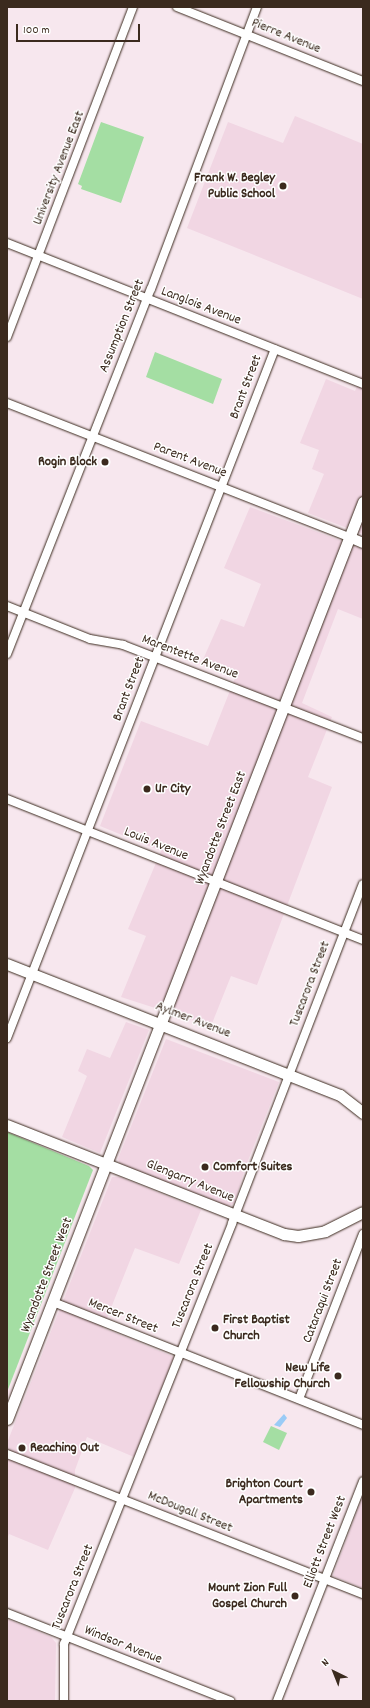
<!DOCTYPE html>
<html>
<head>
<meta charset="utf-8">
<style>
  body { margin:0 }
  #map { position:relative; width:370px; height:1708px; overflow:hidden; background:#f7e7ee; font-family:Dekko,sans-serif }
  div>[style] { position:absolute }
  [style*='--x'] { left:calc(var(--x)*1px); top:calc(var(--y)*1px); width:calc(var(--w)*1px); rotate:calc(var(--a)*1deg) }
  .built>* { inset:0; background:#f1d6e3 }
  .green>* { inset:0; background:#a4dea3 }
  .water>* { inset:0; background:#9acbf6 }
  .roads { filter:drop-shadow(0 0 1px #3b2a1e) drop-shadow(0 0 1px #3b2a1e) }
  .minor>* { height:8px; margin:-4px; padding:0 4px; transform-origin:4px; border-radius:4px; background:#fff }
  .tertiary>* { height:10px; margin:-5px; padding:0 5px; transform-origin:5px; border-radius:5px; background:#fff }
  .secondary>* { height:11px; margin:-5.5px; padding:0 5.5px; transform-origin:5.5px; border-radius:5.5px; background:#fff }
  .dots>* { width:11px; height:11px; translate:-50% -50%; box-sizing:border-box; border:2px solid #fff; border-radius:50% }
  span { translate:-50% -50%; white-space:nowrap; text-align:center; line-height:1.15; -webkit-text-stroke:3px #fff; paint-order:stroke }
  .street-label { font-size:14px; color:#3b2a1e }
  .poi-label { font-size:14px; color:#3b2a1e; font-weight:700 }
  .right { translate:-100% -50%; text-align:right }
  .left { translate:0 -50%; text-align:left }
  .frame { position:absolute; inset:0; border:8px solid #3b2a1e; pointer-events:none }
  .north { position:absolute; left:314px; top:1652px; width:40px; height:40px; -webkit-text-stroke:3px #fff; paint-order:stroke; rotate:317deg; font-size:11px; font-weight:700; line-height:16px; text-align:center; color:#3b2a1e }
  .north::after { content:''; display:block; margin:auto; width:14px; height:18px; background:#3b2a1e; clip-path:polygon(50% 0,100% 100%,50% 72%,0 100%) }
  .scale { position:absolute; left:16px; top:24px; width:124px; height:18px; box-sizing:border-box; border:2px solid #3b2a1e; border-top:0; padding-left:5px; font-size:12px; line-height:14px; white-space:nowrap; color:#3b2a1e; -webkit-text-stroke:3px #fff; paint-order:stroke }
</style>
</head>
<body>
<div id="map">
  <div class="built">
    <div style="clip-path:polygon(295px 116px,363px 144px,363px 299px,187px 228px,228px 122px,283px 143px)"></div>
    <div style="clip-path:polygon(363px 373px,363px 534px,308px 513px,324px 474px,312px 469px,319px 450px,300px 443px,326px 379px,355px 391px)"></div>
    <div style="clip-path:polygon(250px 507px,363px 549px,363px 619px,338px 609px,302px 703px,332px 717px,308px 777px,332px 787px,257px 985px,231px 976px,211px 1026px,121px 997px,146px 936px,128px 929px,161px 851px,100px 826px,141px 721px,208px 746px,235px 678px,201px 664px,221px 619px,244px 627px,261px 584px,224px 568px)"></div>
    <div style="clip-path:polygon(126px 1022px,149px 1030px,100px 1153px,62px 1137px,87px 1076px,78px 1071px,87px 1049px,110px 1058px)"></div>
    <div style="clip-path:polygon(166px 1039px,279px 1082px,245px 1168px,235px 1202px,231px 1205px,224px 1206px,120px 1165px,118px 1159px)"></div>
    <div style="clip-path:polygon(112px 1177px,120px 1177px,201px 1210px,179px 1264px,135px 1248px,103px 1328px,174px 1357px,134px 1457px,87px 1437px,75px 1470px,75px 1488px,48px 1550px,9px 1534px,7px 1539px,7px 1443px)"></div>
    <div style="clip-path:polygon(363px 1495px,363px 1588px,333px 1576px)"></div>
    <div style="clip-path:polygon(7px 1619px,51px 1637px,56px 1643px,55px 1701px,7px 1701px)"></div>
  </div>
  <div class="green">
    <div style="clip-path:polygon(101px 122px,144px 137px,121px 203px,81px 189px,82px 186px,78px 184px)"></div>
    <div style="clip-path:polygon(155px 352px,222px 379px,213px 404px,146px 377px)"></div>
    <div style="clip-path:polygon(7px 1132px,89px 1166px,93px 1170px,7px 1392px)"></div>
    <div style="clip-path:polygon(271px 1426px,287px 1433px,279px 1450px,263px 1442px)"></div>
  </div>
  <div class="water">
    <div style="clip-path:polygon(284px 1414px,287px 1418px,280px 1427px,274px 1425px)"></div>
  </div>
  <div class="roads">
    <div class="minor">
      <div style="--x:177;--y:7;--w:200;--a:21.7"></div>
      <div style="--x:7;--y:243;--w:383;--a:21.6"></div>
      <div style="--x:7;--y:337;--w:353;--a:-69.1"></div>
      <div style="--x:7;--y:403;--w:367;--a:21.4"></div>
      <div style="--x:7;--y:606;--w:89;--a:21.7"></div>
      <div style="--x:90;--y:639;--w:34;--a:10"></div>
      <div style="--x:123;--y:645;--w:257;--a:21.2"></div>
      <div style="--x:7;--y:654;--w:392;--a:-68.5"></div>
      <div style="--x:151;--y:289;--w:301;--a:-69.4"></div>
      <div style="--x:7;--y:799;--w:383;--a:21.6"></div>
      <div style="--x:7;--y:1038;--w:739;--a:-68.75"></div>
      <div style="--x:53;--y:1302;--w:334;--a:21.6"></div>
      <div style="--x:299;--y:1399;--w:177;--a:-68.8"></div>
      <div style="--x:7;--y:1454;--w:383;--a:21.5"></div>
      <div style="--x:7;--y:1613;--w:240;--a:21.5"></div>
      <div style="--x:64;--y:1701;--w:57;--a:-90"></div>
      <div style="--x:64;--y:1644;--w:453;--a:-68.2"></div>
      <div style="--x:232;--y:1223;--w:363;--a:-68.9"></div>
      <div style="--x:277;--y:1701;--w:236;--a:-68.6"></div>
    </div>
    <div class="tertiary">
      <div style="--x:349;--y:537;--w:15;--a:23"></div>
    </div>
    <div class="secondary">
      <div style="--x:7;--y:964;--w:358;--a:21.5"></div>
      <div style="--x:340;--y:1095;--w:29;--a:38"></div>
      <div style="--x:7;--y:1125;--w:298;--a:21.5"></div>
      <div style="--x:284;--y:1234;--w:14;--a:8"></div>
      <div style="--x:298;--y:1236;--w:27;--a:-10"></div>
      <div style="--x:325;--y:1231;--w:42;--a:-26.6"></div>
      <div style="--x:7;--y:1419;--w:984;--a:-68.78"></div>
    </div>
  </div>
  <div class="dots">
    <div style="left:283px;top:186px;background:#3b2a1e"></div>
    <div style="left:105px;top:462px;background:#3b2a1e"></div>
    <div style="left:147px;top:789px;background:#3b2a1e"></div>
    <div style="left:205px;top:1167px;background:#3b2a1e"></div>
    <div style="left:215px;top:1328px;background:#3b2a1e"></div>
    <div style="left:338px;top:1376px;background:#3b2a1e"></div>
    <div style="left:22px;top:1448px;background:#3b2a1e"></div>
    <div style="left:311px;top:1492px;background:#3b2a1e"></div>
    <div style="left:295px;top:1596px;background:#3b2a1e"></div>
  </div>
  <div class="street-label">
    <span style="left:286px;top:36px;rotate:22deg">Pierre Avenue</span>
    <span style="left:59px;top:168px;rotate:-69deg">University Avenue East</span>
    <span style="left:201px;top:306px;rotate:21deg">Langlois Avenue</span>
    <span style="left:122px;top:326px;rotate:-68deg">Assumption Street</span>
    <span style="left:246px;top:387px;rotate:-69deg">Brant Street</span>
    <span style="left:190px;top:460px;rotate:21deg">Parent Avenue</span>
    <span style="left:190px;top:657px;rotate:21deg">Marentette Avenue</span>
    <span style="left:129px;top:689px;rotate:-69deg">Brant Street</span>
    <span style="left:221px;top:828px;rotate:-69deg">Wyandotte Street East</span>
    <span style="left:156px;top:844px;rotate:22deg">Louis Avenue</span>
    <span style="left:310px;top:984px;rotate:-69deg">Tuscarora Street</span>
    <span style="left:193px;top:1020px;rotate:21deg">Aylmer Avenue</span>
    <span style="left:190px;top:1181px;rotate:22deg">Glengarry Avenue</span>
    <span style="left:47px;top:1275px;rotate:-69deg">Wyandotte Street West</span>
    <span style="left:193px;top:1286px;rotate:-68deg">Tuscarora Street</span>
    <span style="left:323px;top:1301px;rotate:-69deg">Cataraqui Street</span>
    <span style="left:123px;top:1316px;rotate:22deg">Mercer Street</span>
    <span style="left:190px;top:1512px;rotate:22deg">McDougall Street</span>
    <span style="left:325px;top:1542px;rotate:-69deg">Elliott Street West</span>
    <span style="left:73px;top:1587px;rotate:-68deg">Tuscarora Street</span>
    <span style="left:123px;top:1645px;rotate:22deg">Windsor Avenue</span>
  </div>
  <div class="poi-label">
    <span class="right" style="left:275px;top:186px">Frank W. Begley<br>Public School</span>
    <span class="right" style="left:97px;top:462px">Rogin Block</span>
    <span class="left" style="left:155px;top:789px">Ur City</span>
    <span class="left" style="left:213px;top:1167px">Comfort Suites</span>
    <span class="left" style="left:223px;top:1328px">First Baptist<br>Church</span>
    <span class="right" style="left:330px;top:1376px">New Life<br>Fellowship Church</span>
    <span class="left" style="left:30px;top:1448px">Reaching Out</span>
    <span class="right" style="left:303px;top:1492px">Brighton Court<br>Apartments</span>
    <span class="right" style="left:287px;top:1596px">Mount Zion Full<br>Gospel Church</span>
  </div>
  <div class="frame"></div>
  <div class="north">N</div>
  <div class="scale">100 m</div>
</div>
</body>
</html>
